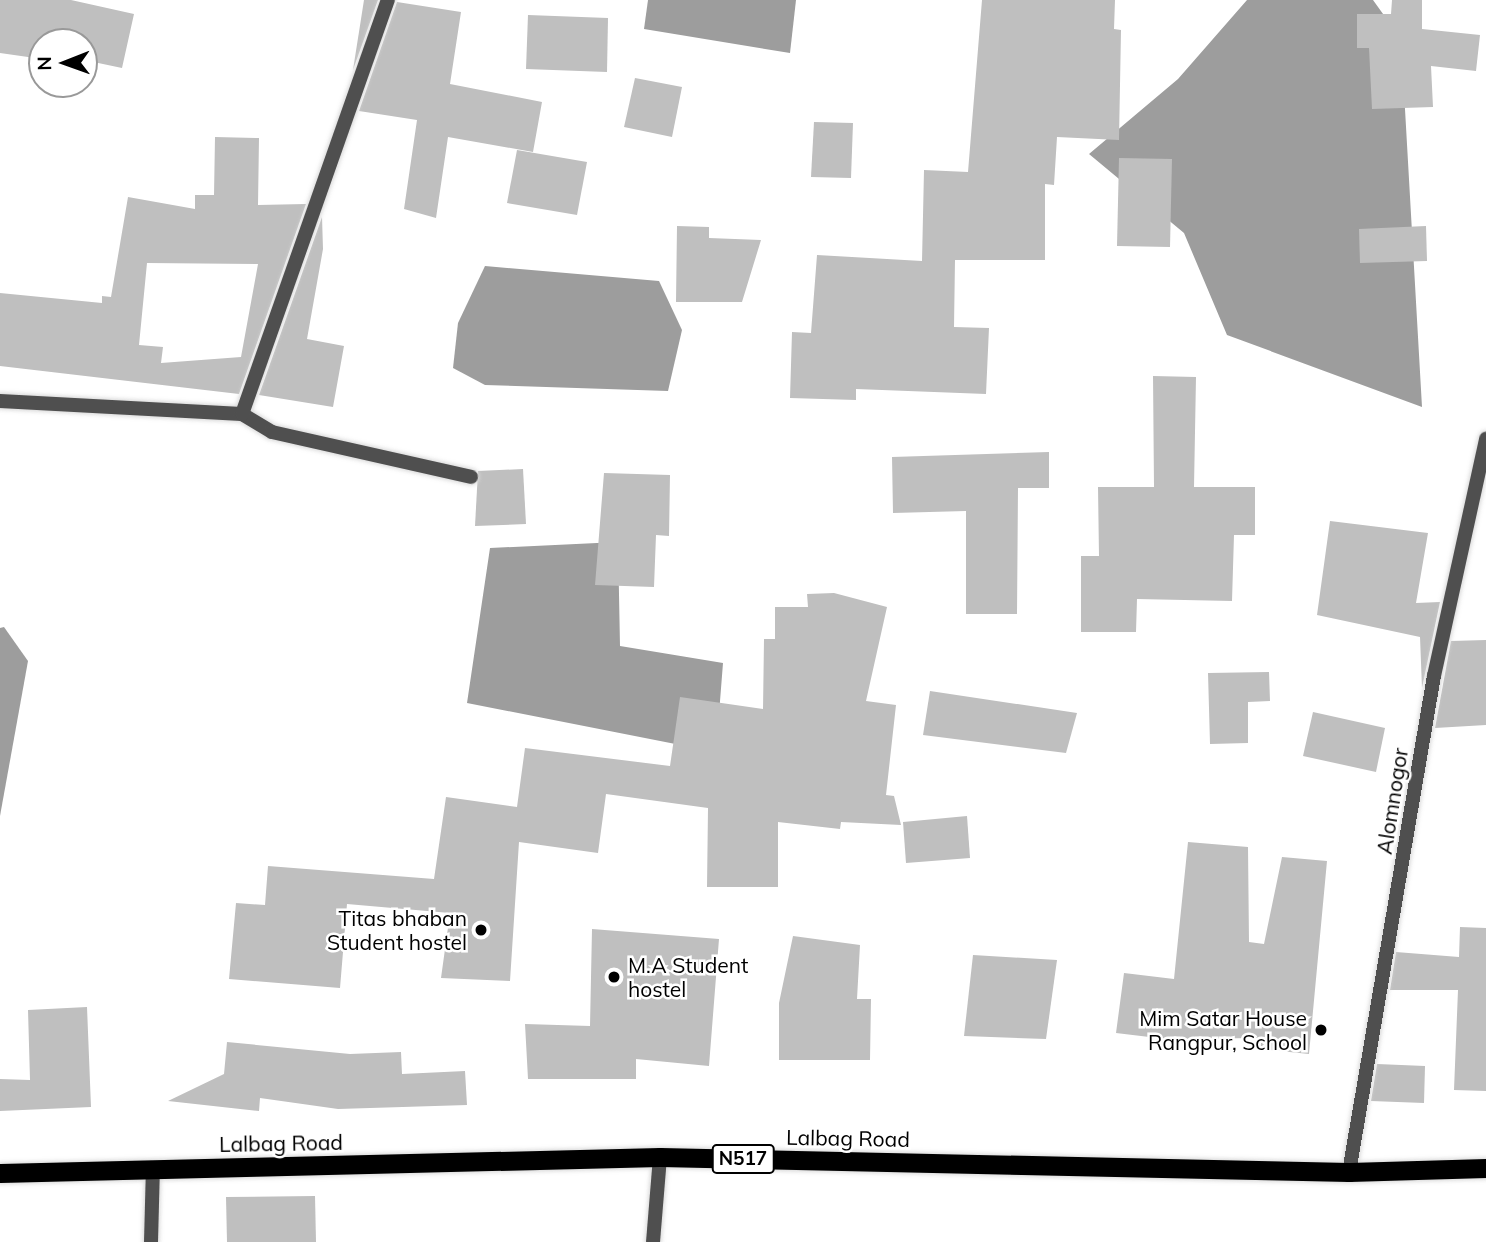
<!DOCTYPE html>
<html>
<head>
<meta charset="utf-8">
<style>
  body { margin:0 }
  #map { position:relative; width:1486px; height:1242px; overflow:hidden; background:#fff; font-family:Mulish,sans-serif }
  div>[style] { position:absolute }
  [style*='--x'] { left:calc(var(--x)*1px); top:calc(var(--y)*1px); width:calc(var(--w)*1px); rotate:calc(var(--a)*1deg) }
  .water>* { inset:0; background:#9d9d9d }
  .building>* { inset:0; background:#bfbfbf }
  .roads { filter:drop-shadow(0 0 2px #dbdbdb) drop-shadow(0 0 2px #dbdbdb) }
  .minor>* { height:14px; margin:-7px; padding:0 7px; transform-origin:7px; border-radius:7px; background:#4f4f4f }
  .trunk>* { height:19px; margin:-9.5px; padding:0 9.5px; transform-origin:9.5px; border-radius:9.5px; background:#000 }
  .dots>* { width:19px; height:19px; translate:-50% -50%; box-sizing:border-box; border:4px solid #fff; border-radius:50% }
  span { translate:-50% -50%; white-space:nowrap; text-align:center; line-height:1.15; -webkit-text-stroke:5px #fff; paint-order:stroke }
  .shield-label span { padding:2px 5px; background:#fff; border:2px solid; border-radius:5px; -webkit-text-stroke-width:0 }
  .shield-label { font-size:19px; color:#000; font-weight:700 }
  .street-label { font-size:21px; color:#000 }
  .poi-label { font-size:21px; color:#000 }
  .right { translate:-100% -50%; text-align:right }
  .left { translate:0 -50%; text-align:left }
  .north { position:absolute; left:28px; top:28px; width:70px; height:70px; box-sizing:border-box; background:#fff; border:2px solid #999; border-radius:50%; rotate:269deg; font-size:19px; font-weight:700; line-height:28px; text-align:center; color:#000 }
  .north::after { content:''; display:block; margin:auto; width:24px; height:32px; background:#000; clip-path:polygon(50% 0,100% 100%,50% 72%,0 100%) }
</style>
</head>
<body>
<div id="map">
  <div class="water">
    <div style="clip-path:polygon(648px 0,796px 0,790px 53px,644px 29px)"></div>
    <div style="clip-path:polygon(1247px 0,1373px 0,1401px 39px,1422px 407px,1227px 335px,1184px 233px,1089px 154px,1178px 79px)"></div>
    <div style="clip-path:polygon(485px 266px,659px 281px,682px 330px,668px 391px,485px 385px,453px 368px,458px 323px)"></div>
    <div style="clip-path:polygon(618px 542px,620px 646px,723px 663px,716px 752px,467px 703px,490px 548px)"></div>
    <div style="clip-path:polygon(4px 627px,28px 661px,0 816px,0 628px)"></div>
  </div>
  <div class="building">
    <div style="clip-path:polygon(0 0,71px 0,134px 14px,122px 68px,84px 60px,84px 42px,42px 42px,42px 59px,0 53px)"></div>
    <div style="clip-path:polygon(364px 0,378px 0,353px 70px)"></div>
    <div style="clip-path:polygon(982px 0,1115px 0,1114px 29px,1121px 30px,1119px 140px,1057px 137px,1054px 185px,1045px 184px,1045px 260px,955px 260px,954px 327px,989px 328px,986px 394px,856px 389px,856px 400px,790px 398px,792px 332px,811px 333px,817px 255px,922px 261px,924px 170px,968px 172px)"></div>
    <div style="clip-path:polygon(1392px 0,1422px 0,1422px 29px,1480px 35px,1476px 71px,1431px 66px,1433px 107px,1372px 109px,1369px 48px,1357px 48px,1357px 14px,1391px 14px)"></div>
    <div style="clip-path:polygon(397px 2px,461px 12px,450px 84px,542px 102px,533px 152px,448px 137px,436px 218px,404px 209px,417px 120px,359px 111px)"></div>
    <div style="clip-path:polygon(528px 15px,608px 18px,607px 72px,526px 69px)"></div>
    <div style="clip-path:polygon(635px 78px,682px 87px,672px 137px,624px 127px)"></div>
    <div style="clip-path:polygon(814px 122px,853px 123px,851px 178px,811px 177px)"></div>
    <div style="clip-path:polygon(evenodd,215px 137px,259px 138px,258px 205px,306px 204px,239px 394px,0 366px,0 293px,102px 303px,102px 296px,111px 297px,128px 197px,195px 209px,195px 195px,214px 195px,215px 137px,147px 263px,258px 264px,241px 357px,161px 363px,163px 347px,139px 345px,147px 263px)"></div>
    <div style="clip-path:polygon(517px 150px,587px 162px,577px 215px,507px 203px)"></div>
    <div style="clip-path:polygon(1119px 158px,1172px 159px,1170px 247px,1117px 246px)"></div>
    <div style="clip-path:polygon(322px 217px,323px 249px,307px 339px,344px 346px,333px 407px,259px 395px)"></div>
    <div style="clip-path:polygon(677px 226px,709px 227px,709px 238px,761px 240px,742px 302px,676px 302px)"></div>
    <div style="clip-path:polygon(1426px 226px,1427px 261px,1360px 263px,1359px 229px)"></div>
    <div style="clip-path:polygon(1153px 376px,1196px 377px,1194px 487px,1255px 487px,1255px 535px,1234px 535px,1232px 601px,1137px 599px,1136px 632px,1081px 632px,1081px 556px,1099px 556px,1098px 487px,1154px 487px)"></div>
    <div style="clip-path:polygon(1049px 452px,1049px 488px,1018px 488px,1017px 614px,966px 614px,966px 511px,893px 513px,892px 457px)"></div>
    <div style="clip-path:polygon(523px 469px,526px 524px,475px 526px,478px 471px)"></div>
    <div style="clip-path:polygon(604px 473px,670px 475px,669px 536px,656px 535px,654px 587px,595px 585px)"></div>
    <div style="clip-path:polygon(1330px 521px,1428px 533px,1416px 603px,1440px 602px,1422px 688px,1420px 637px,1317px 615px)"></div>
    <div style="clip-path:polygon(834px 593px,887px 607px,866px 701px,896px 705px,886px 795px,894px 796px,901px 825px,841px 822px,840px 829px,778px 822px,778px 887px,707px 887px,708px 808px,606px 794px,598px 853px,519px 842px,510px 981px,441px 978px,450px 913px,347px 904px,340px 988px,229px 979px,236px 903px,265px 905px,268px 866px,434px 879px,446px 797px,517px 807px,525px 748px,670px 766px,680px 697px,763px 709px,764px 639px,775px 639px,775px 607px,808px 607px,807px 594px)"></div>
    <div style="clip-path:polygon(1486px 640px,1486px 725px,1435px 728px,1451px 641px)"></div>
    <div style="clip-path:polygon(1269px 672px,1270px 701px,1248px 702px,1248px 743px,1210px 744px,1208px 673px)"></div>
    <div style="clip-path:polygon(930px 691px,1077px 713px,1066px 753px,923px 735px)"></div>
    <div style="clip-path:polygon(1313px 712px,1385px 728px,1376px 772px,1303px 756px)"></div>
    <div style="clip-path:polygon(967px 816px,970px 858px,906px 863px,903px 822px)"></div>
    <div style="clip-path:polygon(1188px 842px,1248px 847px,1249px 942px,1264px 944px,1282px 857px,1327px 861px,1309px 1054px,1260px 1049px,1262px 1038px,1166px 1039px,1116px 1033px,1124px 973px,1174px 979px)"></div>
    <div style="clip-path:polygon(1460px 927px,1486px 928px,1486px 1091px,1454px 1090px,1458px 990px,1390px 990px,1396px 952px,1459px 957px)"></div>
    <div style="clip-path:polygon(592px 929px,719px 939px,709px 1066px,636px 1059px,636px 1079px,528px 1079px,525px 1024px,590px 1026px)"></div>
    <div style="clip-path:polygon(793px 936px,860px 945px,857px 999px,871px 999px,870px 1060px,779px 1060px,779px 1003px)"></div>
    <div style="clip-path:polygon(973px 955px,1057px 960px,1046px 1039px,964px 1036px)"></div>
    <div style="clip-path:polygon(87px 1007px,91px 1107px,0 1111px,0 1079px,30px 1080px,28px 1010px)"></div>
    <div style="clip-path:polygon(227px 1042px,350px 1054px,401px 1052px,402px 1074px,465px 1071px,467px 1105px,338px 1109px,260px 1098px,259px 1111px,168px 1101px,224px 1074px)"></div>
    <div style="clip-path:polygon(1377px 1064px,1425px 1066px,1424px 1103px,1371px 1101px)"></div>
    <div style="clip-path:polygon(315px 1196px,316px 1242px,227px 1242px,226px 1197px)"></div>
  </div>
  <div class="roads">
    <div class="minor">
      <div style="--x:0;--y:401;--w:242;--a:3.1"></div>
      <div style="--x:242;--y:414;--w:35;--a:31"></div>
      <div style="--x:272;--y:432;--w:204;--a:12.7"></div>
      <div style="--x:242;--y:414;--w:439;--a:-70.6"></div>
      <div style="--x:1349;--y:1172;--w:503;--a:-80.28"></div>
      <div style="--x:1434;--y:676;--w:243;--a:-77.6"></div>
      <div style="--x:151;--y:1242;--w:74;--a:-88.5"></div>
      <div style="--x:653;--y:1242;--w:85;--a:-85.3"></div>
    </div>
    <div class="trunk">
      <div style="--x:0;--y:1173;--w:660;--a:-1.39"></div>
      <div style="--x:660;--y:1157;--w:689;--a:1.25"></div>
      <div style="--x:1349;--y:1172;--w:137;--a:-1.7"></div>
    </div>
  </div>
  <div class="dots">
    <div style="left:481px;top:930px;background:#000"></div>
    <div style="left:614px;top:977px;background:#000"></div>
    <div style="left:1321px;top:1030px;background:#000"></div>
  </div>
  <div class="shield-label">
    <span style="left:743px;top:1159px">N517</span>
  </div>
  <div class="street-label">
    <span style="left:1392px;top:801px;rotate:-81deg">Alomnogor</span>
    <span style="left:848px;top:1138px;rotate:1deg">Lalbag Road</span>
    <span style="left:281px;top:1143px;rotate:-1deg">Lalbag Road</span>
  </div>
  <div class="poi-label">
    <span class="right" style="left:467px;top:930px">Titas bhaban<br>Student hostel</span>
    <span class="left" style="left:628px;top:977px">M.A Student<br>hostel</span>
    <span class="right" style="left:1307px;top:1030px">Mim Satar House<br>Rangpur, School</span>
  </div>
  <div class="north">N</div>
</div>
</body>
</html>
